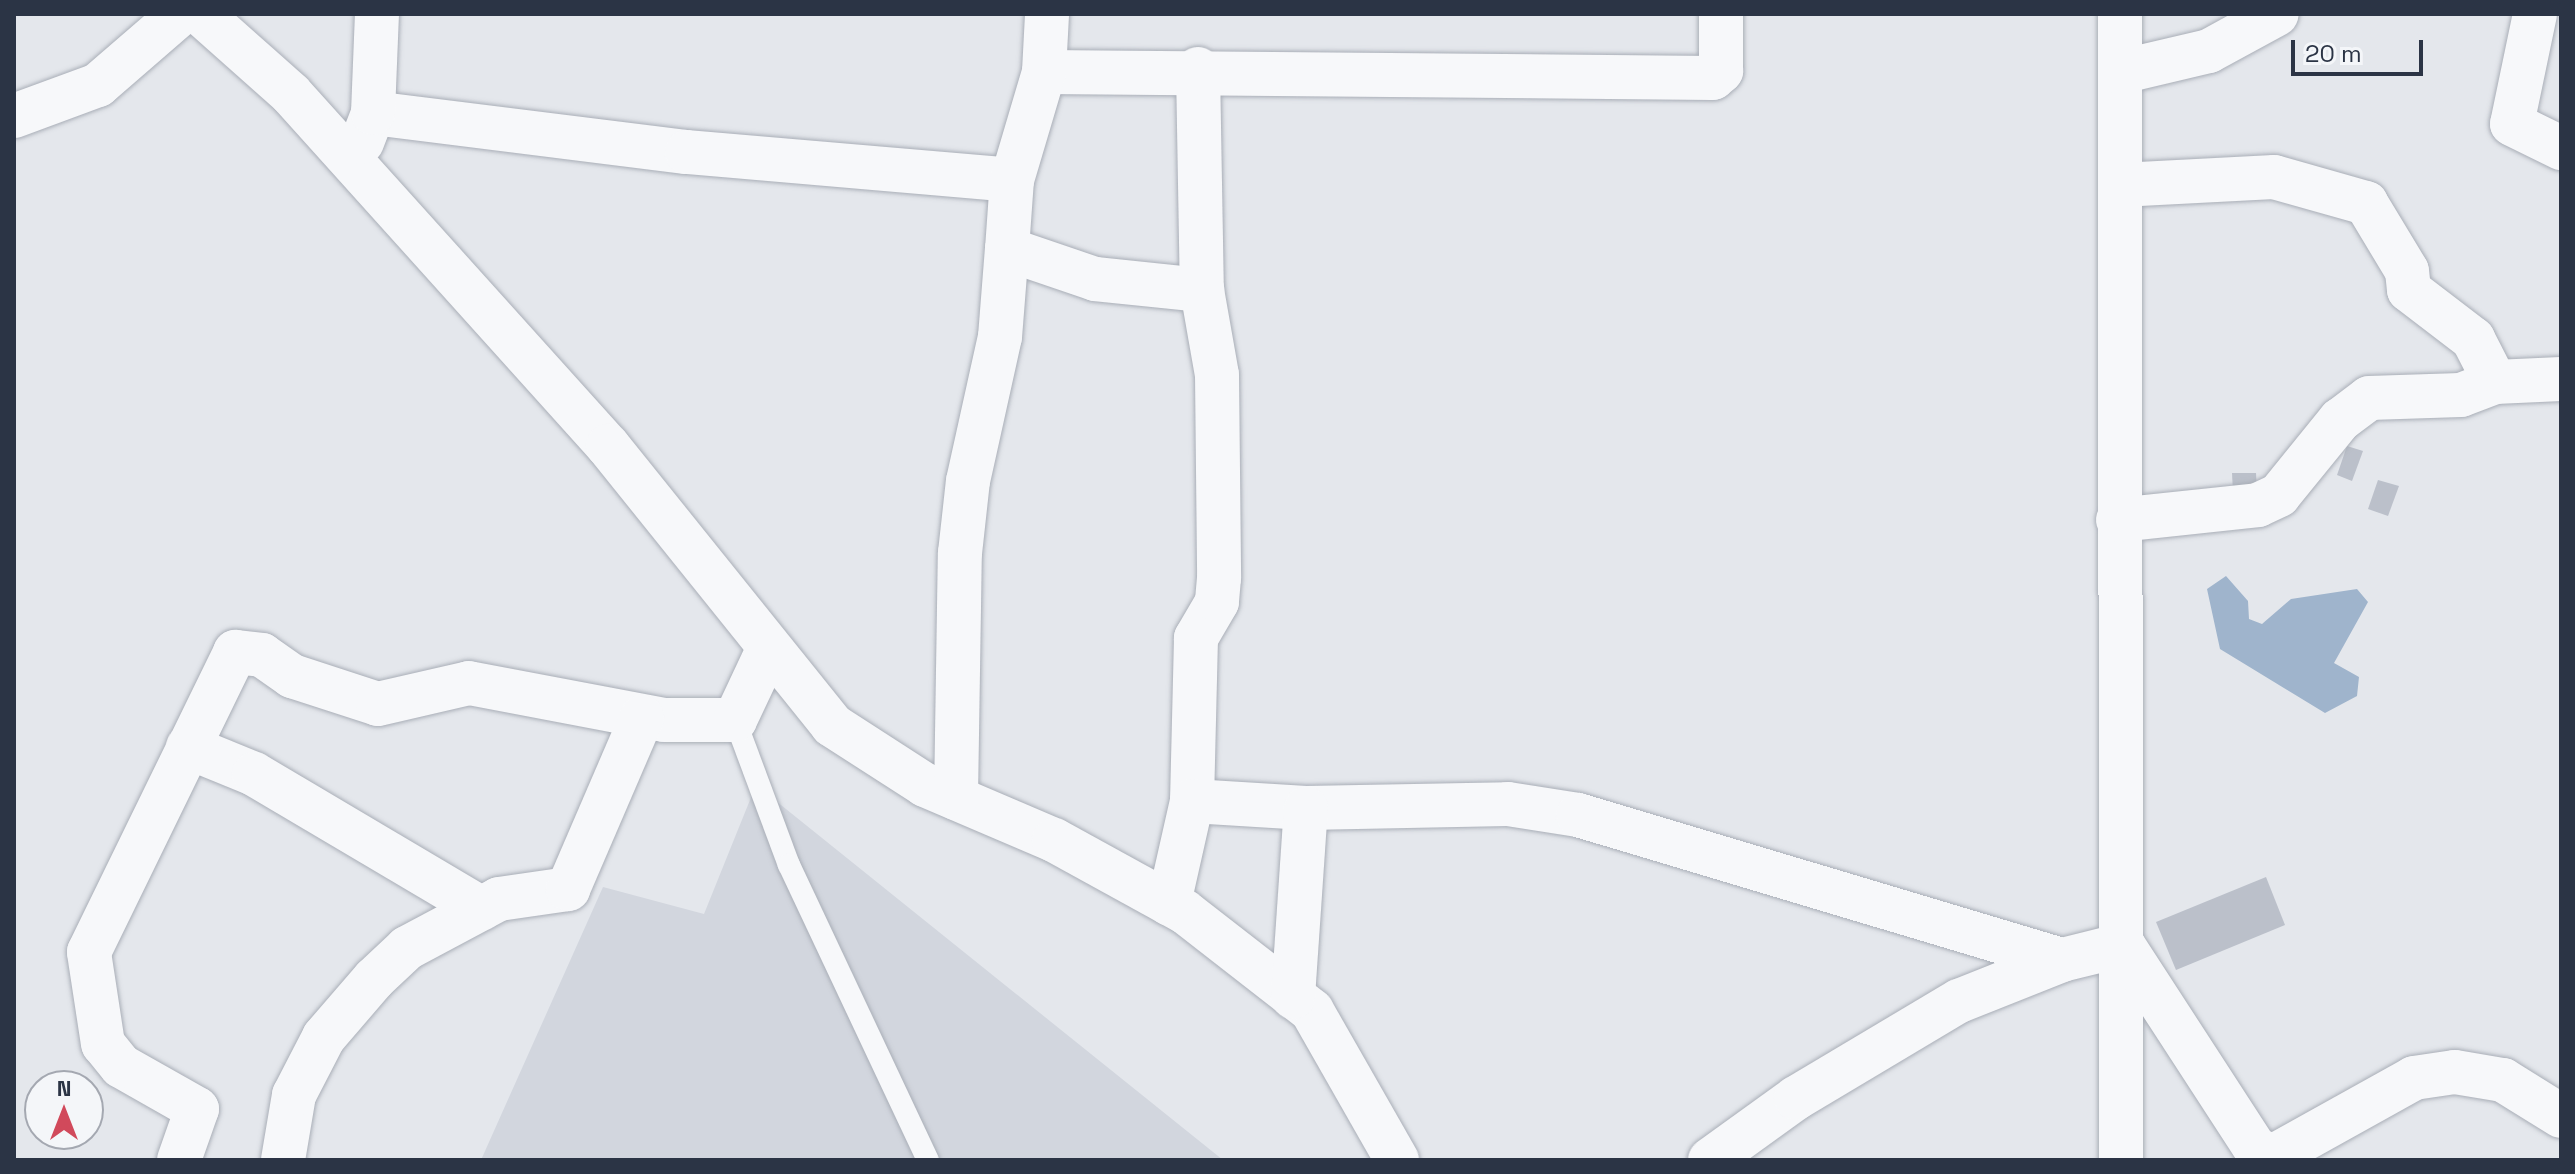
<!DOCTYPE html>
<html>
<head>
<meta charset="utf-8">
<style>
  body { margin:0 }
  #map { position:relative; width:2575px; height:1174px; overflow:hidden; background:#e4e7ec; font-family:"Space Grotesk",sans-serif }
  div>[style] { position:absolute }
  [style*='--x'] { left:calc(var(--x)*1px); top:calc(var(--y)*1px); width:calc(var(--w)*1px); rotate:calc(var(--a)*1deg) }
  .built>* { inset:0; background:#d2d6de }
  .water>* { inset:0; background:#9fb4cc }
  .building>* { inset:0; background:#bbc0ca }
  .roads { filter:drop-shadow(0 0 2px #a9aeb7) drop-shadow(0 0 2px #a9aeb7) }
  .service>* { height:22px; margin:-11px; padding:0 11px; transform-origin:11px; border-radius:11px; background:#f7f8fa }
  .minor>* { height:44px; margin:-22px; padding:0 22px; transform-origin:22px; border-radius:22px; background:#f7f8fa }
  span { translate:-50% -50%; white-space:nowrap; text-align:center; line-height:1.15; -webkit-text-stroke:7px #f4f6f9; paint-order:stroke }
  .frame { position:absolute; inset:0; border:16px solid #2b3445; pointer-events:none }
  .north { position:absolute; left:24px; top:1070px; width:80px; height:80px; box-sizing:border-box; background:#f4f6f9; border:2px solid #a4a8b1; border-radius:50%; rotate:0deg; font-size:22px; font-weight:700; line-height:32px; text-align:center; color:#2b3445 }
  .north::after { content:''; display:block; margin:auto; width:28px; height:36px; background:#d1495b; clip-path:polygon(50% 0,100% 100%,50% 72%,0 100%) }
  .scale { position:absolute; left:2291px; top:40px; width:132px; height:36px; box-sizing:border-box; border:4px solid #2b3445; border-top:0; padding-left:10px; font-size:24px; line-height:28px; white-space:nowrap; color:#2b3445; -webkit-text-stroke:6px #f4f6f9; paint-order:stroke }
</style>
</head>
<body>
<div id="map">
  <div class="built">
    <div style="clip-path:polygon(756px 785px,1223px 1160px,481px 1160px,603px 887px,704px 914px)"></div>
  </div>
  <div class="water">
    <div style="clip-path:polygon(2226px 576px,2248px 601px,2249px 619px,2262px 624px,2291px 599px,2357px 589px,2368px 602px,2334px 663px,2359px 677px,2357px 696px,2325px 713px,2220px 649px,2207px 589px)"></div>
  </div>
  <div class="building">
    <div style="clip-path:polygon(2347px 446px,2363px 451px,2352px 481px,2337px 475px)"></div>
    <div style="clip-path:polygon(2232px 473px,2256px 473px,2257px 492px,2233px 492px)"></div>
    <div style="clip-path:polygon(2378px 480px,2399px 486px,2388px 516px,2368px 509px)"></div>
    <div style="clip-path:polygon(2266px 877px,2285px 925px,2176px 970px,2156px 922px)"></div>
  </div>
  <div class="roads">
    <div class="service">
      <div style="--x:735;--y:720;--w:155;--a:69.6"></div>
      <div style="--x:789;--y:865;--w:326;--a:64.8"></div>
    </div>
    <div class="minor">
      <div style="--x:201;--y:14;--w:120;--a:41.6"></div>
      <div style="--x:291;--y:94;--w:474;--a:48"></div>
      <div style="--x:608;--y:446;--w:358;--a:51.2"></div>
      <div style="--x:832;--y:725;--w:111;--a:32.8"></div>
      <div style="--x:925;--y:785;--w:140;--a:23.1"></div>
      <div style="--x:1054;--y:840;--w:149;--a:28.8"></div>
      <div style="--x:1185;--y:912;--w:161;--a:37.9"></div>
      <div style="--x:1312;--y:1011;--w:172;--a:60.3"></div>
      <div style="--x:2120;--y:14;--w:1146;--a:89.95"></div>
      <div style="--x:2535;--y:14;--w:112;--a:101.8"></div>
      <div style="--x:2512;--y:124;--w:55;--a:26.1"></div>
      <div style="--x:1198;--y:69;--w:221;--a:89"></div>
      <div style="--x:1044;--y:72;--w:669;--a:0.51"></div>
      <div style="--x:1713;--y:78;--w:11;--a:-41"></div>
      <div style="--x:1721;--y:71;--w:57;--a:-90"></div>
      <div style="--x:2120;--y:72;--w:91;--a:-13.3"></div>
      <div style="--x:2209;--y:51;--w:77;--a:-28.6"></div>
      <div style="--x:373;--y:113;--w:316;--a:7.1"></div>
      <div style="--x:687;--y:152;--w:326;--a:4.9"></div>
      <div style="--x:14;--y:116;--w:90;--a:-20.3"></div>
      <div style="--x:98;--y:85;--w:108;--a:-40.9"></div>
      <div style="--x:362;--y:142;--w:31;--a:-69"></div>
      <div style="--x:373;--y:113;--w:99;--a:-87.7"></div>
      <div style="--x:2120;--y:185;--w:154;--a:-3"></div>
      <div style="--x:2274;--y:177;--w:96;--a:15.8"></div>
      <div style="--x:2366;--y:203;--w:79;--a:58.9"></div>
      <div style="--x:2407;--y:271;--w:19;--a:84"></div>
      <div style="--x:2409;--y:290;--w:81;--a:37.4"></div>
      <div style="--x:2473;--y:339;--w:48;--a:62.9"></div>
      <div style="--x:2495;--y:382;--w:66;--a:-2.6"></div>
      <div style="--x:1007;--y:249;--w:69;--a:-85.9"></div>
      <div style="--x:1012;--y:180;--w:113;--a:-73.5"></div>
      <div style="--x:1044;--y:72;--w:58;--a:-87"></div>
      <div style="--x:2118;--y:520;--w:141;--a:-6.1"></div>
      <div style="--x:2258;--y:505;--w:23;--a:-25"></div>
      <div style="--x:2279;--y:495;--w:97;--a:-50.9"></div>
      <div style="--x:2340;--y:420;--w:36;--a:-37"></div>
      <div style="--x:2369;--y:398;--w:92;--a:-1.9"></div>
      <div style="--x:2461;--y:395;--w:36;--a:-21"></div>
      <div style="--x:188;--y:747;--w:71;--a:22.2"></div>
      <div style="--x:254;--y:774;--w:264;--a:30.6"></div>
      <div style="--x:956;--y:798;--w:245;--a:-89.1"></div>
      <div style="--x:960;--y:553;--w:72;--a:-83.7"></div>
      <div style="--x:968;--y:481;--w:148;--a:-77.5"></div>
      <div style="--x:1000;--y:337;--w:88;--a:-85.5"></div>
      <div style="--x:1007;--y:249;--w:93;--a:18.8"></div>
      <div style="--x:1095;--y:279;--w:108;--a:5.9"></div>
      <div style="--x:1202;--y:290;--w:86;--a:80"></div>
      <div style="--x:1217;--y:375;--w:203;--a:89.4"></div>
      <div style="--x:1219;--y:578;--w:24;--a:95"></div>
      <div style="--x:1217;--y:602;--w:42;--a:120.3"></div>
      <div style="--x:1196;--y:638;--w:163;--a:91.4"></div>
      <div style="--x:1192;--y:801;--w:105;--a:102.7"></div>
      <div style="--x:1192;--y:801;--w:114;--a:3.5"></div>
      <div style="--x:1306;--y:808;--w:202;--a:-1.1"></div>
      <div style="--x:1508;--y:804;--w:71;--a:8.9"></div>
      <div style="--x:1578;--y:815;--w:505;--a:16.68"></div>
      <div style="--x:1293;--y:997;--w:189;--a:-86.1"></div>
      <div style="--x:179;--y:1160;--w:54;--a:-70.6"></div>
      <div style="--x:197;--y:1109;--w:87;--a:-150.5"></div>
      <div style="--x:121;--y:1066;--w:28;--a:-129"></div>
      <div style="--x:103;--y:1044;--w:93;--a:-98.7"></div>
      <div style="--x:89;--y:952;--w:334;--a:-64"></div>
      <div style="--x:235;--y:652;--w:27;--a:6"></div>
      <div style="--x:262;--y:655;--w:37;--a:35"></div>
      <div style="--x:292;--y:676;--w:90;--a:18"></div>
      <div style="--x:378;--y:704;--w:93;--a:-13"></div>
      <div style="--x:469;--y:683;--w:198;--a:10.7"></div>
      <div style="--x:664;--y:720;--w:71;--a:0"></div>
      <div style="--x:735;--y:720;--w:75;--a:-64.8"></div>
      <div style="--x:283;--y:1160;--w:66;--a:-80.4"></div>
      <div style="--x:294;--y:1095;--w:65;--a:-62.7"></div>
      <div style="--x:324;--y:1037;--w:77;--a:-49.2"></div>
      <div style="--x:374;--y:979;--w:45;--a:-43.2"></div>
      <div style="--x:407;--y:948;--w:104;--a:-28"></div>
      <div style="--x:499;--y:899;--w:70;--a:-8.2"></div>
      <div style="--x:568;--y:889;--w:187;--a:-66.7"></div>
      <div style="--x:1710;--y:1160;--w:106;--a:-35.8"></div>
      <div style="--x:1796;--y:1098;--w:190;--a:-30.8"></div>
      <div style="--x:1959;--y:1001;--w:111;--a:-21.7"></div>
      <div style="--x:2062;--y:960;--w:63;--a:-13.8"></div>
      <div style="--x:2123;--y:945;--w:244;--a:57"></div>
      <div style="--x:2256;--y:1150;--w:19;--a:18"></div>
      <div style="--x:2274;--y:1156;--w:160;--a:-29.1"></div>
      <div style="--x:2414;--y:1078;--w:41;--a:-8.3"></div>
      <div style="--x:2455;--y:1072;--w:49;--a:9.5"></div>
      <div style="--x:2503;--y:1080;--w:68;--a:31.8"></div>
    </div>
  </div>
  <div class="frame"></div>
  <div class="north">N</div>
  <div class="scale">20 m</div>
</div>
</body>
</html>
